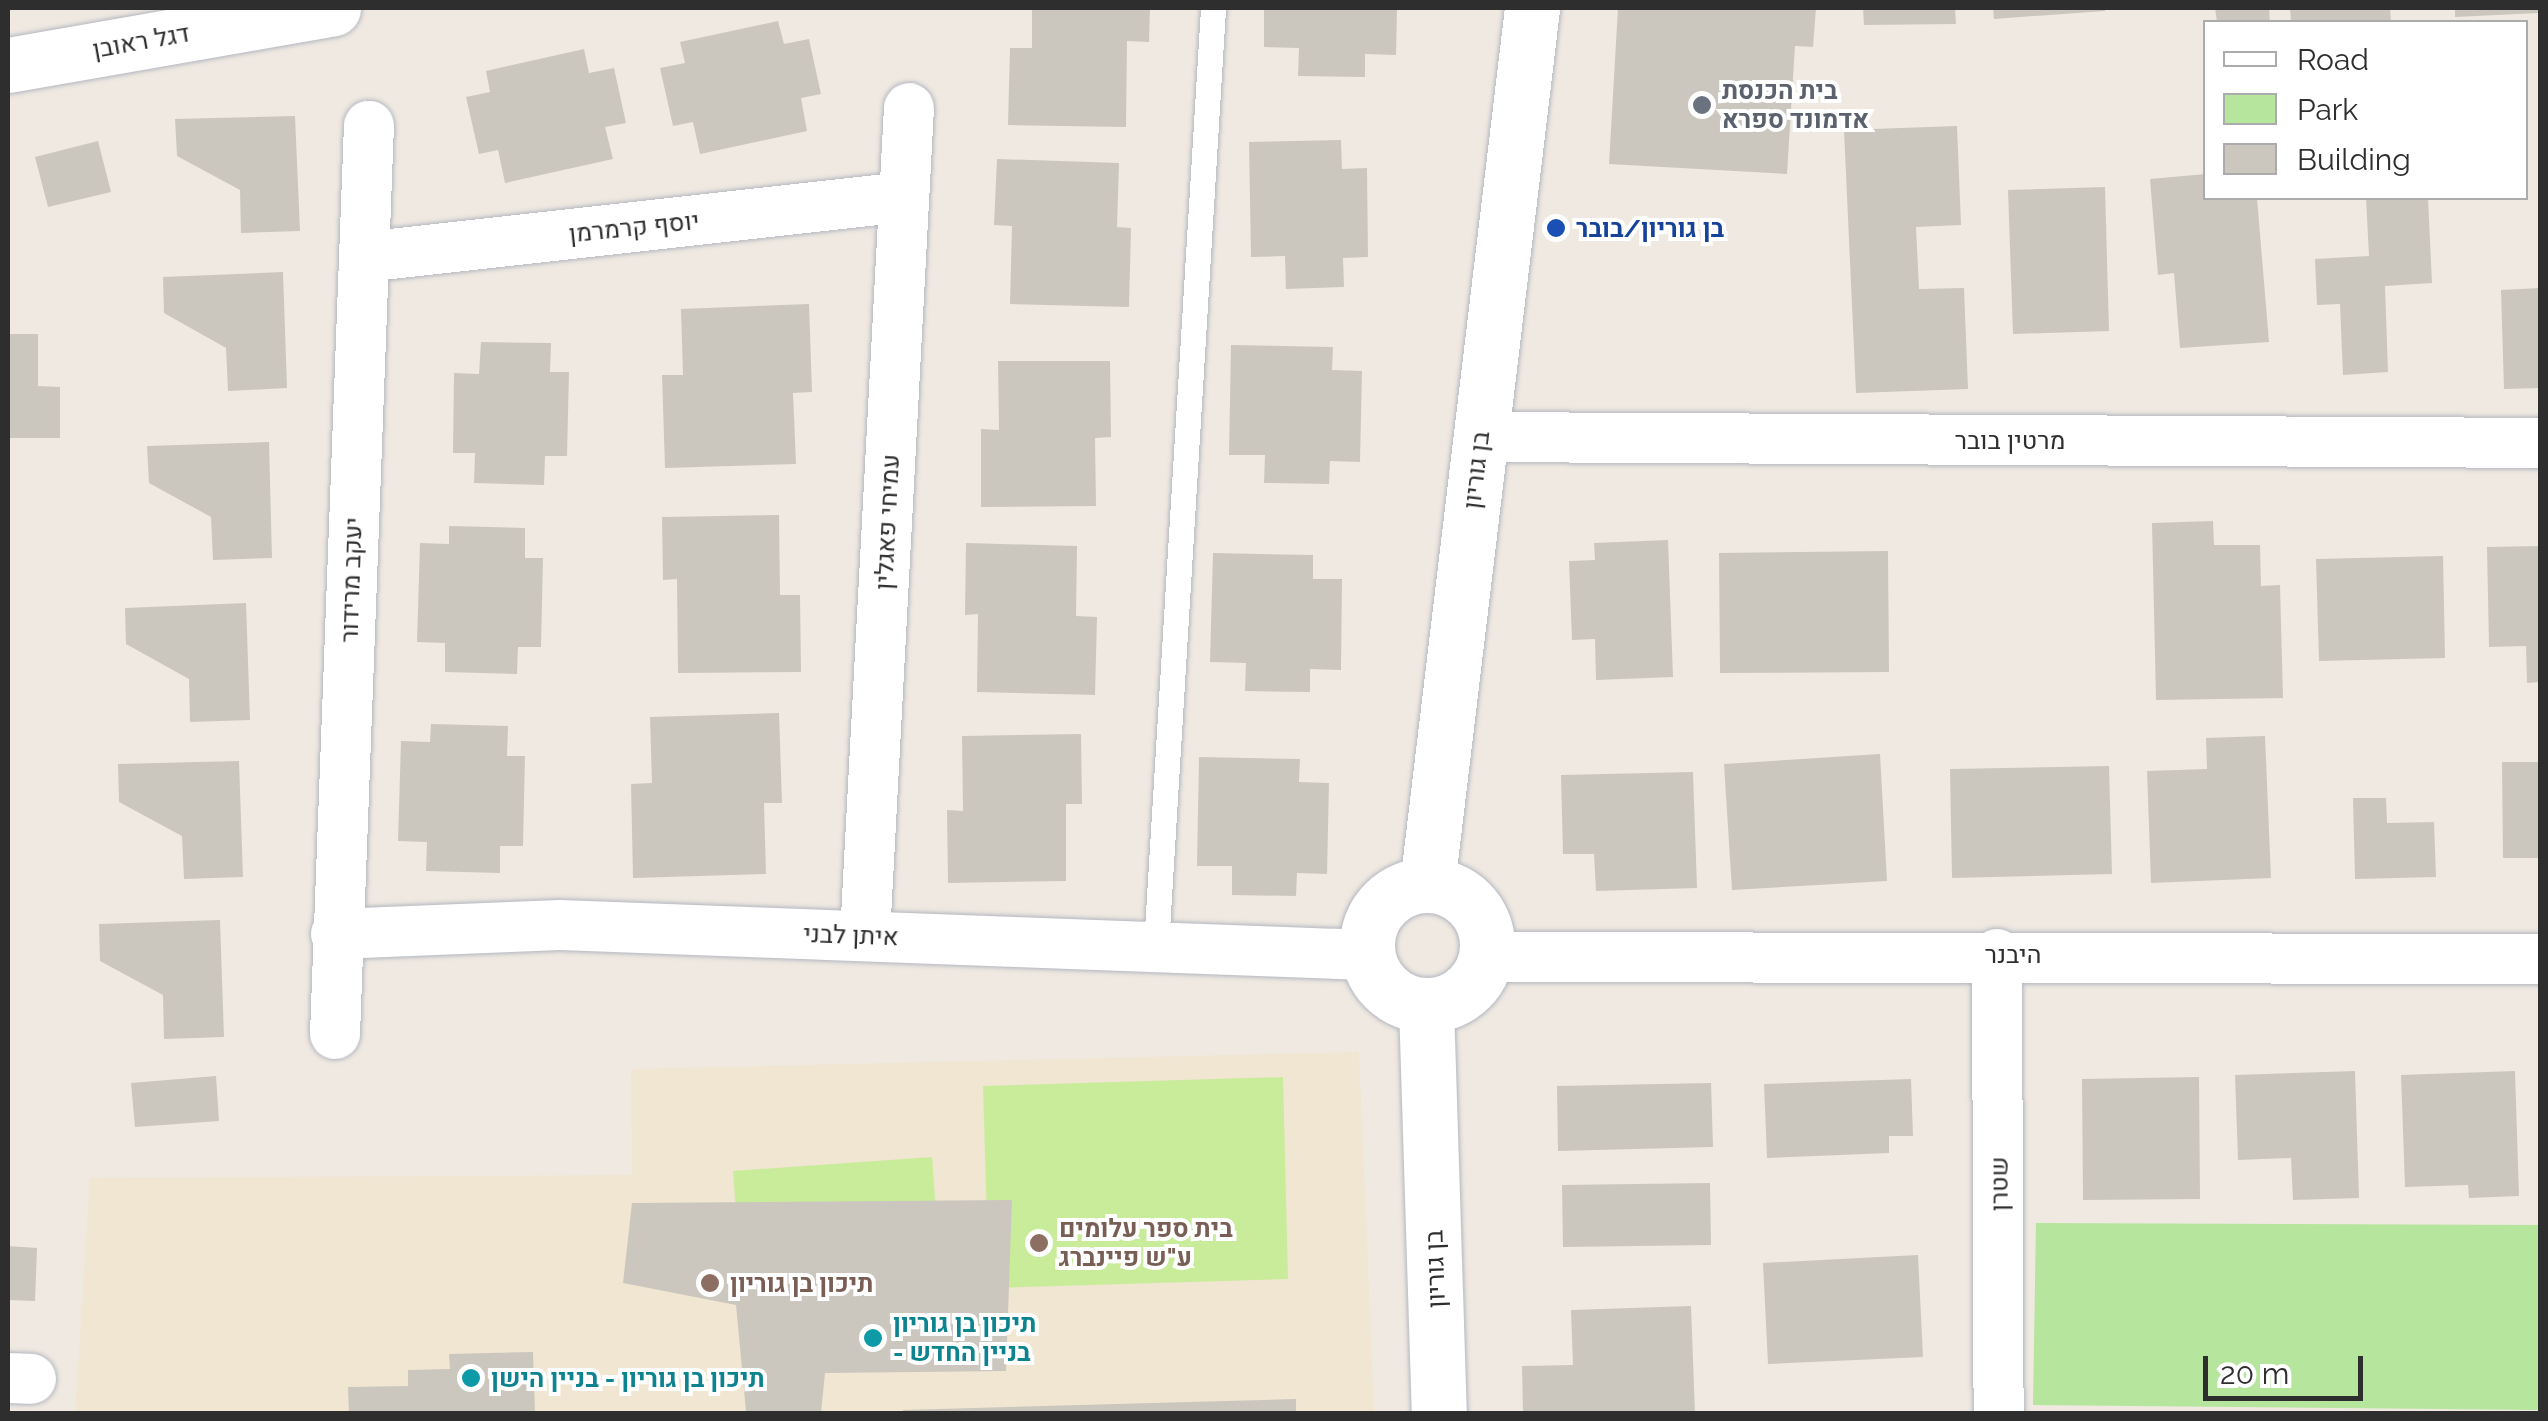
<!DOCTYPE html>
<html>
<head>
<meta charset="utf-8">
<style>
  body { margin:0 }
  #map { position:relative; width:2548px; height:1421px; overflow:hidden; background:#efe9e1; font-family:Raleway,Heebo,sans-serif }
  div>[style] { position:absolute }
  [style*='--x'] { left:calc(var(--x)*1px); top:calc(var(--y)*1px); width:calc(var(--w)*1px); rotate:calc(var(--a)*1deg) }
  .education>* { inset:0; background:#f0e6d1 }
  .green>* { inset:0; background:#b6e59e }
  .pitch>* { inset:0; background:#c9ec9a }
  .building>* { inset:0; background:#cbc7bf }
  .roads { filter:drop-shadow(0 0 2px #b4b7c1) drop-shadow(0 0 2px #b4b7c1) }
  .service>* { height:25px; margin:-12.5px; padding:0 12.5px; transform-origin:12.5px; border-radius:12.5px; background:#fff }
  .minor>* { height:50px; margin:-25px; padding:0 25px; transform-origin:25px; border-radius:25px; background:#fff }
  .tertiary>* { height:55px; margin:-27.5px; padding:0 27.5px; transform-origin:27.5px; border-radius:27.5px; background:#fff }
  .tertiary>.ring { margin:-27.5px; padding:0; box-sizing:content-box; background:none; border:55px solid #fff; border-radius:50% }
  .dots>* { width:28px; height:28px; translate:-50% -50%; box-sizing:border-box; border:5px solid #fff; border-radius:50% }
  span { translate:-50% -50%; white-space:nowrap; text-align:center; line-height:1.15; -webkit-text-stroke:8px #fff; paint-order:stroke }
  .street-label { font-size:25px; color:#2e2e2e }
  .worship-label { font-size:25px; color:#5b616d; font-weight:700 }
  .left { translate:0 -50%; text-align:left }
  .transit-label { font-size:25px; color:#164399; font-weight:700 }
  .education-label { font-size:25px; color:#785e54; font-weight:700 }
  .culture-label { font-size:25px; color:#0d838f; font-weight:700 }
  .frame { position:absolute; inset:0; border:10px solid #2e2e2e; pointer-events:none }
  .legend { position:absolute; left:2203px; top:20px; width:325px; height:180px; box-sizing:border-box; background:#fff; border:2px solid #ababab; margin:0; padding:12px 18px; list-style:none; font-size:30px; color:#2e2e2e }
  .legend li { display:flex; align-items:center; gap:20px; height:50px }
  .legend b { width:50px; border:2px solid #ababab }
  .scale { position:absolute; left:2203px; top:1356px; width:160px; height:45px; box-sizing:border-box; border:5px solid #2e2e2e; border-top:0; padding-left:12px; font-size:30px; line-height:35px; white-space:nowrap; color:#2e2e2e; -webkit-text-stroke:8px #fff; paint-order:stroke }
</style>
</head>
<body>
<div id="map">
  <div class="education">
    <div style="clip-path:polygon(1359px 1052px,1374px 1413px,75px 1414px,90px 1178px,632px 1175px,631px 1069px)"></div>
  </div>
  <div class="green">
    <div style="clip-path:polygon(2036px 1223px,2540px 1225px,2540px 1410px,2033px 1405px)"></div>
  </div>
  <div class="pitch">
    <div style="clip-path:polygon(1283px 1077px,1288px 1279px,989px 1288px,983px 1086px)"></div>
    <div style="clip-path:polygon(932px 1157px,939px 1254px,740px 1268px,733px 1171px)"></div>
  </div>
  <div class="building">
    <div style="clip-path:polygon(1032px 8px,1150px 8px,1149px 42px,1127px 41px,1126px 127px,1008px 125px,1010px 48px,1032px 48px)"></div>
    <div style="clip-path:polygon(1264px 8px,1397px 8px,1396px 55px,1365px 54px,1365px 77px,1298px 76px,1299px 48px,1264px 47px)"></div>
    <div style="clip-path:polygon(1618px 8px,1816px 8px,1813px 47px,1795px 46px,1787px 174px,1609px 164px)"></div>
    <div style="clip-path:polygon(1863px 8px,1955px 8px,1956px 24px,1864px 25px)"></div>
    <div style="clip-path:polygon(1993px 8px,2105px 8px,2105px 11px,1994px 19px)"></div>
    <div style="clip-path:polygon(2215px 8px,2269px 8px,2270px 22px,2217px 22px)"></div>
    <div style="clip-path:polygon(2290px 8px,2390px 8px,2391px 22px,2291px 22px)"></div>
    <div style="clip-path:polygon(2455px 8px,2539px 8px,2539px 13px,2455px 17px)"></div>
    <div style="clip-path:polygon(778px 21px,784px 44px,809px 39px,821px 94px,801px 98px,807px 131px,700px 154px,693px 122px,673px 126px,660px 68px,685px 63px,680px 42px)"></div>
    <div style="clip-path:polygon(584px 49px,589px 73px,614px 68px,626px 123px,605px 127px,613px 159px,505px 183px,498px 150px,479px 154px,466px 97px,490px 92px,486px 71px)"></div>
    <div style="clip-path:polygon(295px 116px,300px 231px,241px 233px,240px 190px,177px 156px,175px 119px)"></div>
    <div style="clip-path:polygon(1957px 126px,1961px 225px,1916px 227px,1919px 289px,1964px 288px,1968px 389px,1856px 393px,1844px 130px)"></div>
    <div style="clip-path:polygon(1341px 140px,1342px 169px,1367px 168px,1368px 257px,1343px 258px,1344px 287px,1286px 289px,1285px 256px,1251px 257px,1249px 142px)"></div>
    <div style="clip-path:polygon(98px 141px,111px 192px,48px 207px,35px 157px)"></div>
    <div style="clip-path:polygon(997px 159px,1119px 163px,1117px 227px,1131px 228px,1129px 307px,1010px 304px,1012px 226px,994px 225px)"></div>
    <div style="clip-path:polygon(2206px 174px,2206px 198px,2257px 198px,2269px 342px,2180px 348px,2174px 273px,2158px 275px,2150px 179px)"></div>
    <div style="clip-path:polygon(2105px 187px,2109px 331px,2013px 334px,2008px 190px)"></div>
    <div style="clip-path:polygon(2366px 198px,2428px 198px,2432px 283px,2385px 286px,2388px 372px,2343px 375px,2340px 304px,2317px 305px,2315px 259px,2369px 256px)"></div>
    <div style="clip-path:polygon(283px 272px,287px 388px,228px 391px,226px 348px,164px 313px,163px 277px)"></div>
    <div style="clip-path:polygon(2540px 288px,2540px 388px,2504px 389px,2501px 290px)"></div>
    <div style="clip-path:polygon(809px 304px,812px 392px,793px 393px,796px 464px,665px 468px,662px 375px,683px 375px,681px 309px)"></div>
    <div style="clip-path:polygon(8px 334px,38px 334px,38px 386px,60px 387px,60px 438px,8px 438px)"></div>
    <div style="clip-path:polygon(481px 342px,551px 343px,550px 372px,569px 372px,567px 456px,545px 456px,544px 485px,474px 483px,475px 453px,453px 453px,454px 373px,479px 374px)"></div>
    <div style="clip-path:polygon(1231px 345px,1333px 347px,1332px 370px,1362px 371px,1360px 462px,1330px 461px,1329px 484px,1264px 483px,1265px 455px,1229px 455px)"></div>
    <div style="clip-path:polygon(998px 361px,1110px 361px,1111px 437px,1095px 438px,1096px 506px,981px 507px,981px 429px,999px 430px)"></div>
    <div style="clip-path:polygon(269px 442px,272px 558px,213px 560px,211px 517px,149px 483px,147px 446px)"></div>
    <div style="clip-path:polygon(779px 515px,780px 595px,800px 595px,801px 672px,678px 673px,677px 579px,663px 580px,662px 517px)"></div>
    <div style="clip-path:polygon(2213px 521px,2214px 545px,2260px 545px,2261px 586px,2280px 585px,2283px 698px,2156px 700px,2152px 523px)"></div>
    <div style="clip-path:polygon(449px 526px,525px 528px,525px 558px,543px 558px,541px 647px,518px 647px,517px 674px,445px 672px,445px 643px,417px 642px,420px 543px,449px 544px)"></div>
    <div style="clip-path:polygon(1668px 540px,1673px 677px,1596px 680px,1595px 639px,1572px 640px,1569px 561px,1595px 560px,1594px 543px)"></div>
    <div style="clip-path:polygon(966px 543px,1077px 546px,1076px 616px,1097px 617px,1095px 695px,977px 692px,978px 614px,965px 615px)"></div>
    <div style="clip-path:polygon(2540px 546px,2540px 682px,2527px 683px,2526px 646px,2489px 647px,2487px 547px)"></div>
    <div style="clip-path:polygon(1888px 551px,1889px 672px,1720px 673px,1719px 553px)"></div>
    <div style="clip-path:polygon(1213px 553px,1313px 555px,1313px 579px,1342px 579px,1341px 670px,1310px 669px,1310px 692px,1245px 691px,1246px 663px,1210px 662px)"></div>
    <div style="clip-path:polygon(2443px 556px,2445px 658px,2319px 661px,2316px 559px)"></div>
    <div style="clip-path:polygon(246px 603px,250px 720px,190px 722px,189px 679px,126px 644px,125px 608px)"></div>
    <div style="clip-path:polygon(779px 713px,782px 803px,764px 803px,766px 874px,633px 878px,631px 784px,652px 783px,650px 717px)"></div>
    <div style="clip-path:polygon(431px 724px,508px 726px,507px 756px,525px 756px,523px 846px,500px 846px,500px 873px,426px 871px,427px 842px,398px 841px,401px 741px,430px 742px)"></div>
    <div style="clip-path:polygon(1081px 734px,1082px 804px,1066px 804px,1066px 881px,948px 883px,947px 810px,963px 811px,962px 736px)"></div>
    <div style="clip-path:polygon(2265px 736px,2271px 878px,2151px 883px,2147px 771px,2207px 769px,2206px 738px)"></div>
    <div style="clip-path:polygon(1880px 754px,1887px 881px,1732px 890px,1724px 764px)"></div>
    <div style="clip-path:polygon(1199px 757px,1300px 759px,1299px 782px,1329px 783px,1327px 874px,1297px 873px,1296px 896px,1232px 895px,1232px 866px,1197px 866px)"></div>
    <div style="clip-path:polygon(239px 761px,243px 877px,184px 879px,182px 836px,119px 802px,118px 764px)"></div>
    <div style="clip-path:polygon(2502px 762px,2540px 762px,2540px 858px,2503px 858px)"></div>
    <div style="clip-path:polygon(2109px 766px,2112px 874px,1952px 878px,1950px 769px)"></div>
    <div style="clip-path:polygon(1693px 772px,1697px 888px,1596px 891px,1594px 854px,1563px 854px,1561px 775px)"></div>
    <div style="clip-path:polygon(2353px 798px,2386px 798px,2387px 823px,2434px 822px,2436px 877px,2355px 879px)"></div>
    <div style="clip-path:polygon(220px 920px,224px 1037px,164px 1039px,163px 995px,100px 961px,99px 924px)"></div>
    <div style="clip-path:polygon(2355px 1071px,2359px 1198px,2293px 1200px,2291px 1158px,2238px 1160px,2235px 1075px)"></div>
    <div style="clip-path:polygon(2515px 1071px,2519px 1196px,2469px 1198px,2468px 1185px,2405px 1187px,2401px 1075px)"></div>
    <div style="clip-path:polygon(216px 1076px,219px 1121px,135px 1127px,131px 1083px)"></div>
    <div style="clip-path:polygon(2199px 1077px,2200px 1199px,2083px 1200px,2082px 1079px)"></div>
    <div style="clip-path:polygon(1911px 1079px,1913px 1136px,1889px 1136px,1889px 1153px,1767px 1158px,1764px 1084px)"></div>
    <div style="clip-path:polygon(1711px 1083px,1713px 1147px,1558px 1151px,1557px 1086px)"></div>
    <div style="clip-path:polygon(1710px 1183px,1711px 1245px,1563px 1247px,1562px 1185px)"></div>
    <div style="clip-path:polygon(1012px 1200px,1006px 1371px,825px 1373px,821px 1413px,746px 1411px,736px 1305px,623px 1283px,632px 1203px)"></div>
    <div style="clip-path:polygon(8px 1246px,37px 1248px,35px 1301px,8px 1300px)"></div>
    <div style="clip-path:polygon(1918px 1255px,1923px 1357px,1768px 1364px,1763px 1263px)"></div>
    <div style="clip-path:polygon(1691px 1306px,1695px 1414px,1523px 1414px,1522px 1366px,1573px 1365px,1571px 1310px)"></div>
    <div style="clip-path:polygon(533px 1352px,535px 1414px,349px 1414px,348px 1387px,408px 1386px,408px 1370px,450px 1369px,449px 1354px)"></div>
    <div style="clip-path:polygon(1296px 1399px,1296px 1414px,903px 1414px,903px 1410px)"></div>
  </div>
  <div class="roads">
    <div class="service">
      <div style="--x:1156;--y:946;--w:940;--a:-86.52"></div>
    </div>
    <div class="minor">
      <div style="--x:364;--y:257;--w:543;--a:-6.34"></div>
      <div style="--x:1479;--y:437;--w:1061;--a:0.32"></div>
      <div style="--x:336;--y:934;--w:224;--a:-2.3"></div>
      <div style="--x:560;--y:925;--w:808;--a:2.13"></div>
      <div style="--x:865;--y:936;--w:829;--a:-86.96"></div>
      <div style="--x:1997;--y:954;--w:460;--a:89.8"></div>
      <div style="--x:1486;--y:957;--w:1054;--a:0.11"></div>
      <div style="--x:335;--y:1034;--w:909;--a:-87.86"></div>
      <div style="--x:8;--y:1378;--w:23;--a:2"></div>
    </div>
    <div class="tertiary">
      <div style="--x:8;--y:65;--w:330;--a:-9.9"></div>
      <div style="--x:1427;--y:885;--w:883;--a:-83.17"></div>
      <div class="ring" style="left:1367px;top:885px;width:65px;height:65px"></div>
      <div style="--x:1426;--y:1005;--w:409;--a:88.2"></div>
    </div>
  </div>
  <div class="dots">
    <div style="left:1702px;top:105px;background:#6b7280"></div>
    <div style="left:1556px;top:228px;background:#1a4fb4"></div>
    <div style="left:1039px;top:1243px;background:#8d6e63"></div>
    <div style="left:710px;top:1283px;background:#8d6e63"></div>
    <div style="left:873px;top:1338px;background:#0f9aa8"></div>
    <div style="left:471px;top:1378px;background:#0f9aa8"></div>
  </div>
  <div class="street-label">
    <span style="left:141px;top:41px;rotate:-10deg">דגל ראובן</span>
    <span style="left:634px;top:227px;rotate:-6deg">יוסף קרמרמן</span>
    <span style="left:2010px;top:440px">מרטין בובר</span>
    <span style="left:1476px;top:470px;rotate:-83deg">בן גוריון</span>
    <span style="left:887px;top:522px;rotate:-87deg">עמיחי פאגלין</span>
    <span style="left:351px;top:580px;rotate:-88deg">יעקב מרידור</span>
    <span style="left:851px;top:935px;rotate:2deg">איתן לבני</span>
    <span style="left:2013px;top:954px">היבנר</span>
    <span style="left:1999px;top:1184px;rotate:-90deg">שטרן</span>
    <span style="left:1435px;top:1269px;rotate:-92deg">בן גוריון</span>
  </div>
  <div class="worship-label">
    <span class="left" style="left:1722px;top:105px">בית הכנסת<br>אדמונד ספרא</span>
  </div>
  <div class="transit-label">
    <span class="left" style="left:1576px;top:228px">בן גוריון/בובר</span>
  </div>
  <div class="education-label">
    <span class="left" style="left:1059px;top:1243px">בית ספר עלומים<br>ע"ש פיינברג</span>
    <span class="left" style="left:730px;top:1283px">תיכון בן גוריון</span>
  </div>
  <div class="culture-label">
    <span class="left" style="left:893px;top:1338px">תיכון בן גוריון<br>- בניין החדש</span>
    <span class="left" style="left:491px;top:1378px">תיכון בן גוריון - בניין הישן</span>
  </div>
  <div class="frame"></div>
  <ul class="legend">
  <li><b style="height:12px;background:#fff"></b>Road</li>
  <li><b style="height:28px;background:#b6e59e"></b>Park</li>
  <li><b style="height:28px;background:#cbc7bf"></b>Building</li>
  </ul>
  <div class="scale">20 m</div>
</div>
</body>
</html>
